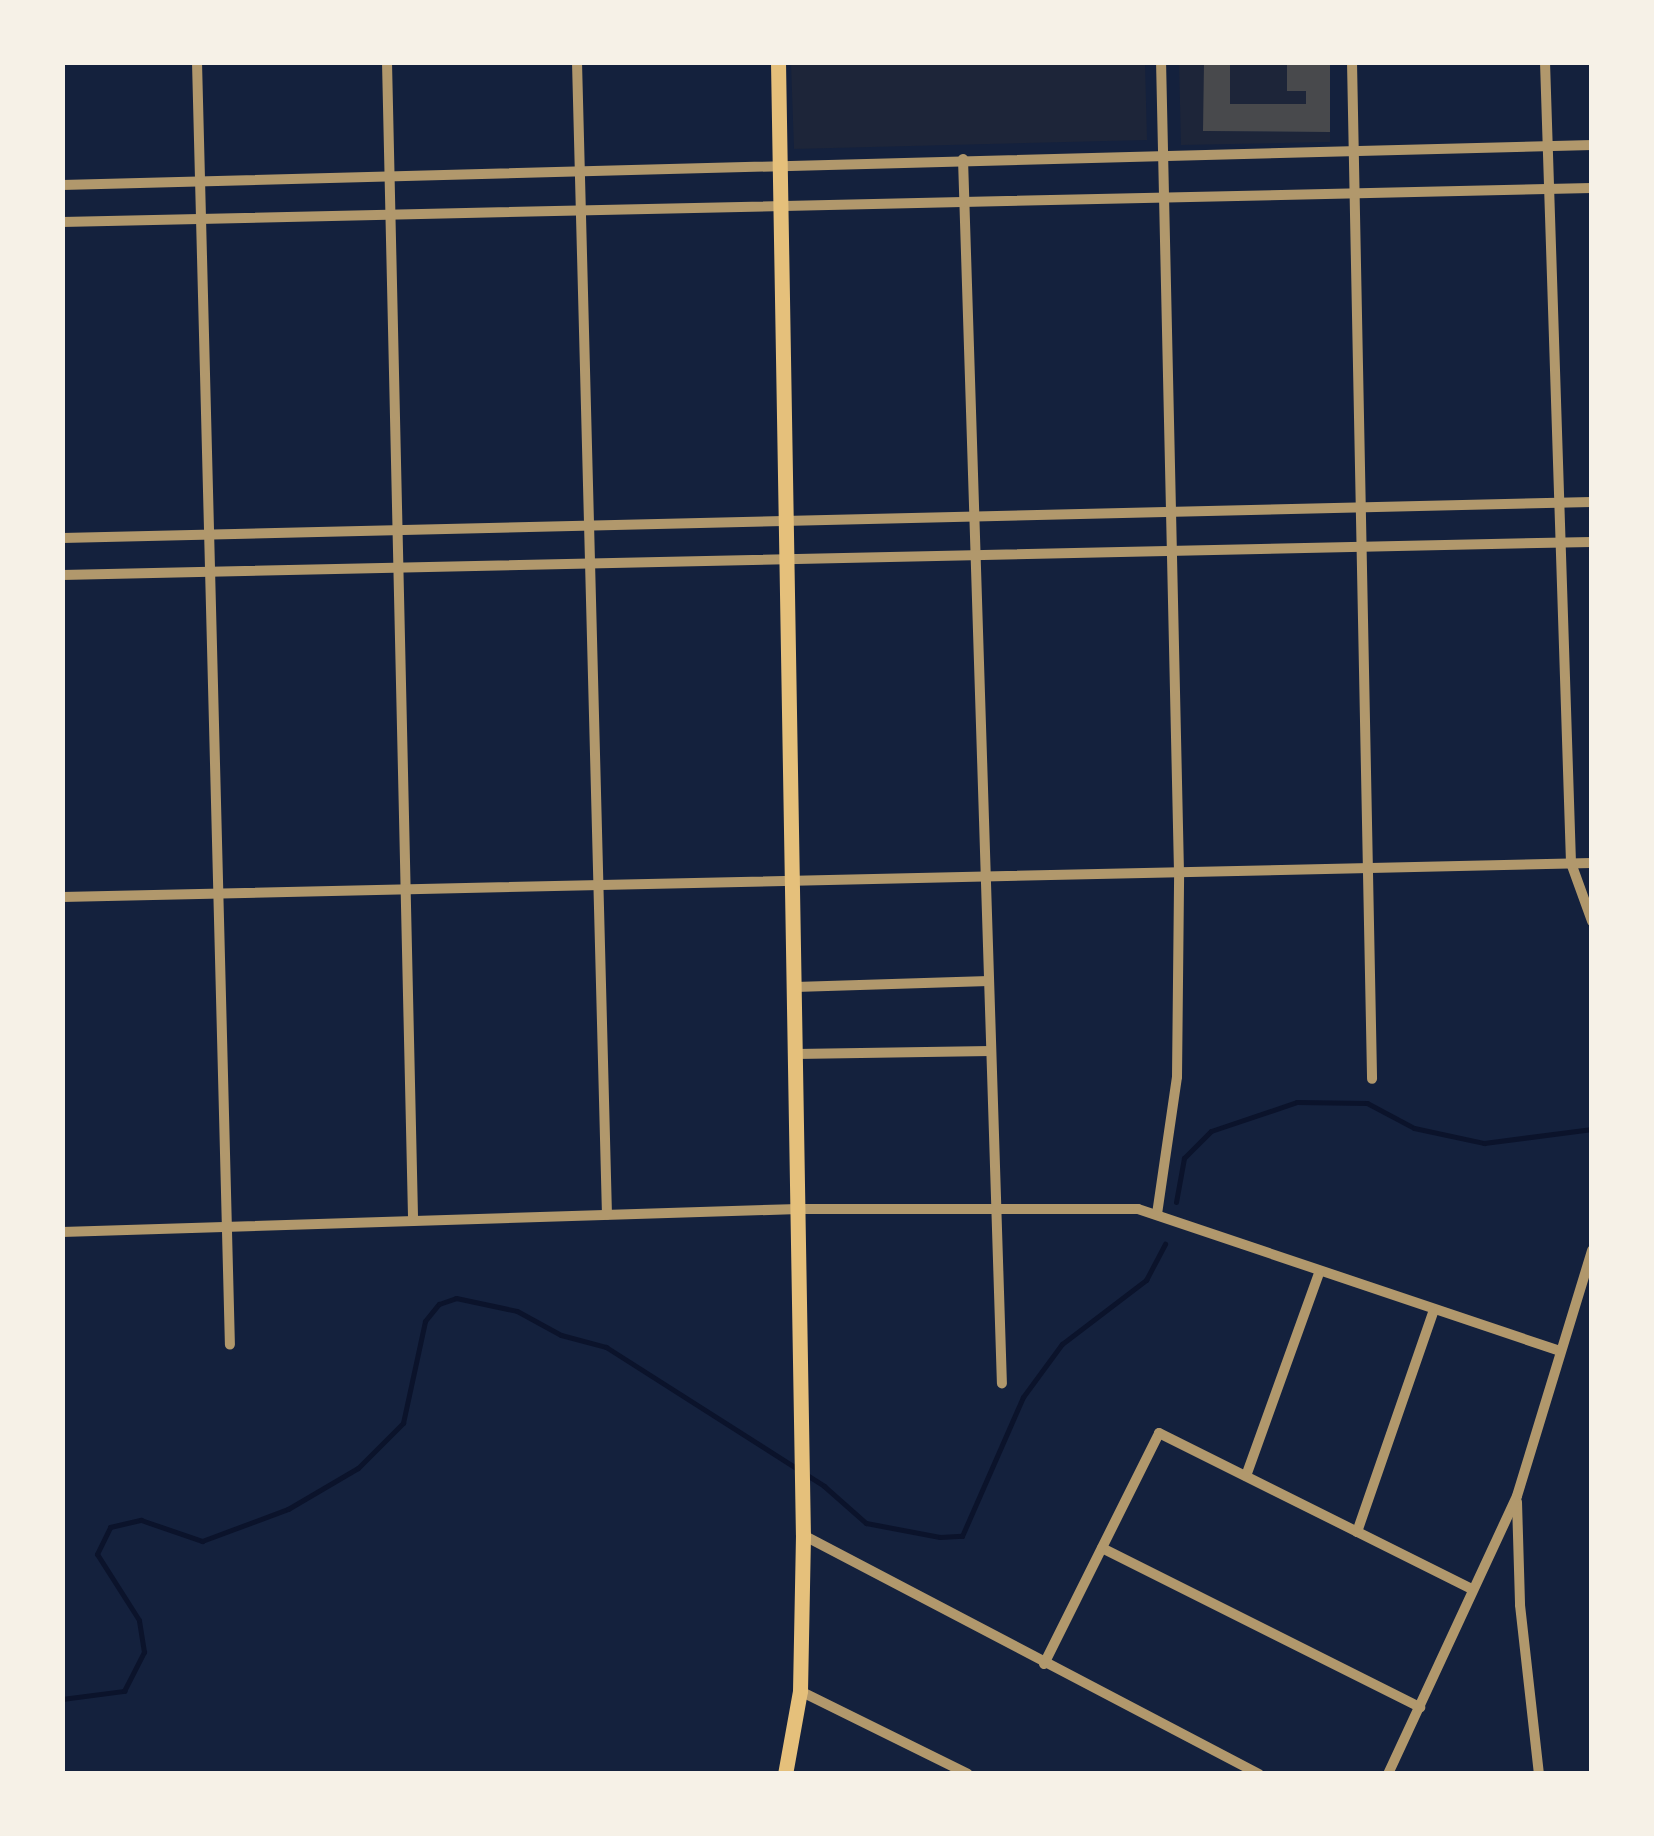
<!DOCTYPE html>
<html>
<head>
<meta charset="utf-8">
<style>
  body { margin:0 }
  #map { position:relative; width:1654px; height:1836px; overflow:hidden; background:#14213d; font-family:"Source Serif 4",serif }
  div>[style] { position:absolute }
  [style*='--x'] { left:calc(var(--x)*1px); top:calc(var(--y)*1px); width:calc(var(--w)*1px); rotate:calc(var(--a)*1deg) }
  .green>* { inset:0; background:#1d2539 }
  .stream>* { height:5px; margin:-2.5px; padding:0 2.5px; transform-origin:2.5px; border-radius:2.5px; background:#0b132b }
  .building>* { inset:0; background:#48494c }
  .minor>* { height:10px; margin:-5px; padding:0 5px; transform-origin:5px; border-radius:5px; background:#b1986c }
  .primary>* { height:15px; margin:-7.5px; padding:0 7.5px; transform-origin:7.5px; border-radius:7.5px; background:#e5c07b }
  span { translate:-50% -50%; white-space:nowrap; text-align:center; line-height:1.15; -webkit-text-stroke:8px #f6f1e7; paint-order:stroke }
  .frame { position:absolute; inset:0; border:65px solid #f6f1e7; pointer-events:none }
</style>
</head>
<body>
<div id="map">
  <div class="green">
    <div style="clip-path:polygon(791px 63px,1145px 63px,1147px 140px,794px 149px)"></div>
    <div style="clip-path:polygon(1179px 63px,1204px 63px,1204px 131px,1330px 132px,1330px 142px,1181px 145px)"></div>
    <div style="clip-path:polygon(1230px 63px,1287px 63px,1287px 90px,1306px 91px,1306px 104px,1230px 104px)"></div>
  </div>
  <div class="stream">
    <div style="--x:1176;--y:1202;--w:45;--a:-79.7"></div>
    <div style="--x:1184;--y:1158;--w:38;--a:-45"></div>
    <div style="--x:1211;--y:1131;--w:91;--a:-18.6"></div>
    <div style="--x:1297;--y:1102;--w:70;--a:0.8"></div>
    <div style="--x:1367;--y:1103;--w:53;--a:28"></div>
    <div style="--x:1414;--y:1128;--w:72;--a:12.1"></div>
    <div style="--x:1484;--y:1143;--w:109;--a:-7.4"></div>
    <div style="--x:62;--y:1699;--w:63;--a:-7.4"></div>
    <div style="--x:124;--y:1691;--w:44;--a:-62.9"></div>
    <div style="--x:144;--y:1652;--w:32;--a:-99"></div>
    <div style="--x:139;--y:1620;--w:78;--a:-122.5"></div>
    <div style="--x:97;--y:1554;--w:30;--a:-64"></div>
    <div style="--x:110;--y:1527;--w:32;--a:-13"></div>
    <div style="--x:141;--y:1520;--w:65;--a:19"></div>
    <div style="--x:202;--y:1541;--w:92;--a:-20.4"></div>
    <div style="--x:288;--y:1509;--w:81;--a:-30.4"></div>
    <div style="--x:358;--y:1468;--w:64;--a:-45"></div>
    <div style="--x:403;--y:1423;--w:104;--a:-77.8"></div>
    <div style="--x:425;--y:1321;--w:22;--a:-51"></div>
    <div style="--x:439;--y:1304;--w:18;--a:-19"></div>
    <div style="--x:456;--y:1298;--w:62;--a:12"></div>
    <div style="--x:517;--y:1311;--w:50;--a:28.6"></div>
    <div style="--x:561;--y:1335;--w:47;--a:14.9"></div>
    <div style="--x:606;--y:1347;--w:259;--a:32.5"></div>
    <div style="--x:824;--y:1486;--w:56;--a:41.4"></div>
    <div style="--x:866;--y:1523;--w:75;--a:10.7"></div>
    <div style="--x:940;--y:1537;--w:22;--a:-3"></div>
    <div style="--x:962;--y:1536;--w:152;--a:-66.3"></div>
    <div style="--x:1023;--y:1397;--w:66;--a:-53.7"></div>
    <div style="--x:1062;--y:1344;--w:106;--a:-37.3"></div>
    <div style="--x:1146;--y:1280;--w:41;--a:-62.2"></div>
  </div>
  <div class="building">
    <div style="clip-path:polygon(1204px 62px,1230px 62px,1230px 104px,1306px 104px,1306px 91px,1287px 91px,1287px 62px,1330px 62px,1330px 132px,1203px 131px)"></div>
  </div>
  <div class="minor">
    <div style="--x:197;--y:62;--w:1283;--a:88.53"></div>
    <div style="--x:387;--y:62;--w:1159;--a:88.71"></div>
    <div style="--x:577;--y:62;--w:1153;--a:88.51"></div>
    <div style="--x:1352;--y:62;--w:1017;--a:88.87"></div>
    <div style="--x:1545;--y:62;--w:801;--a:88.14"></div>
    <div style="--x:1571;--y:863;--w:62;--a:70.1"></div>
    <div style="--x:963;--y:159;--w:1225;--a:88.18"></div>
    <div style="--x:62;--y:185;--w:1531;--a:-1.5"></div>
    <div style="--x:62;--y:222;--w:1530;--a:-1.27"></div>
    <div style="--x:62;--y:538;--w:1530;--a:-1.35"></div>
    <div style="--x:62;--y:575;--w:1530;--a:-1.24"></div>
    <div style="--x:62;--y:897;--w:1530;--a:-1.27"></div>
    <div style="--x:795;--y:987;--w:194;--a:-1.8"></div>
    <div style="--x:796;--y:1054;--w:195;--a:-0.9"></div>
    <div style="--x:1157;--y:1214;--w:138;--a:-81.7"></div>
    <div style="--x:1177;--y:1077;--w:205;--a:-89.4"></div>
    <div style="--x:1179;--y:872;--w:810;--a:-91.27"></div>
    <div style="--x:62;--y:1232;--w:737;--a:-1.79"></div>
    <div style="--x:799;--y:1209;--w:339;--a:0"></div>
    <div style="--x:1138;--y:1209;--w:443;--a:18.6"></div>
    <div style="--x:1246;--y:1476;--w:218;--a:-70.2"></div>
    <div style="--x:1517;--y:1502;--w:103;--a:88.3"></div>
    <div style="--x:1520;--y:1605;--w:170;--a:83.6"></div>
    <div style="--x:1357;--y:1532;--w:233;--a:-70.9"></div>
    <div style="--x:803;--y:1535;--w:515;--a:27.66"></div>
    <div style="--x:1102;--y:1548;--w:356;--a:26.6"></div>
    <div style="--x:1044;--y:1664;--w:258;--a:-63.5"></div>
    <div style="--x:1159;--y:1433;--w:350;--a:26.5"></div>
    <div style="--x:800;--y:1691;--w:187;--a:26.3"></div>
    <div style="--x:1388;--y:1774;--w:306;--a:-65.1"></div>
    <div style="--x:1517;--y:1496;--w:257;--a:-73"></div>
  </div>
  <div class="primary">
    <div style="--x:778;--y:62;--w:1473;--a:89.03"></div>
    <div style="--x:803;--y:1535;--w:156;--a:91.1"></div>
    <div style="--x:800;--y:1691;--w:84;--a:100.2"></div>
  </div>
  <div class="frame"></div>
</div>
</body>
</html>
